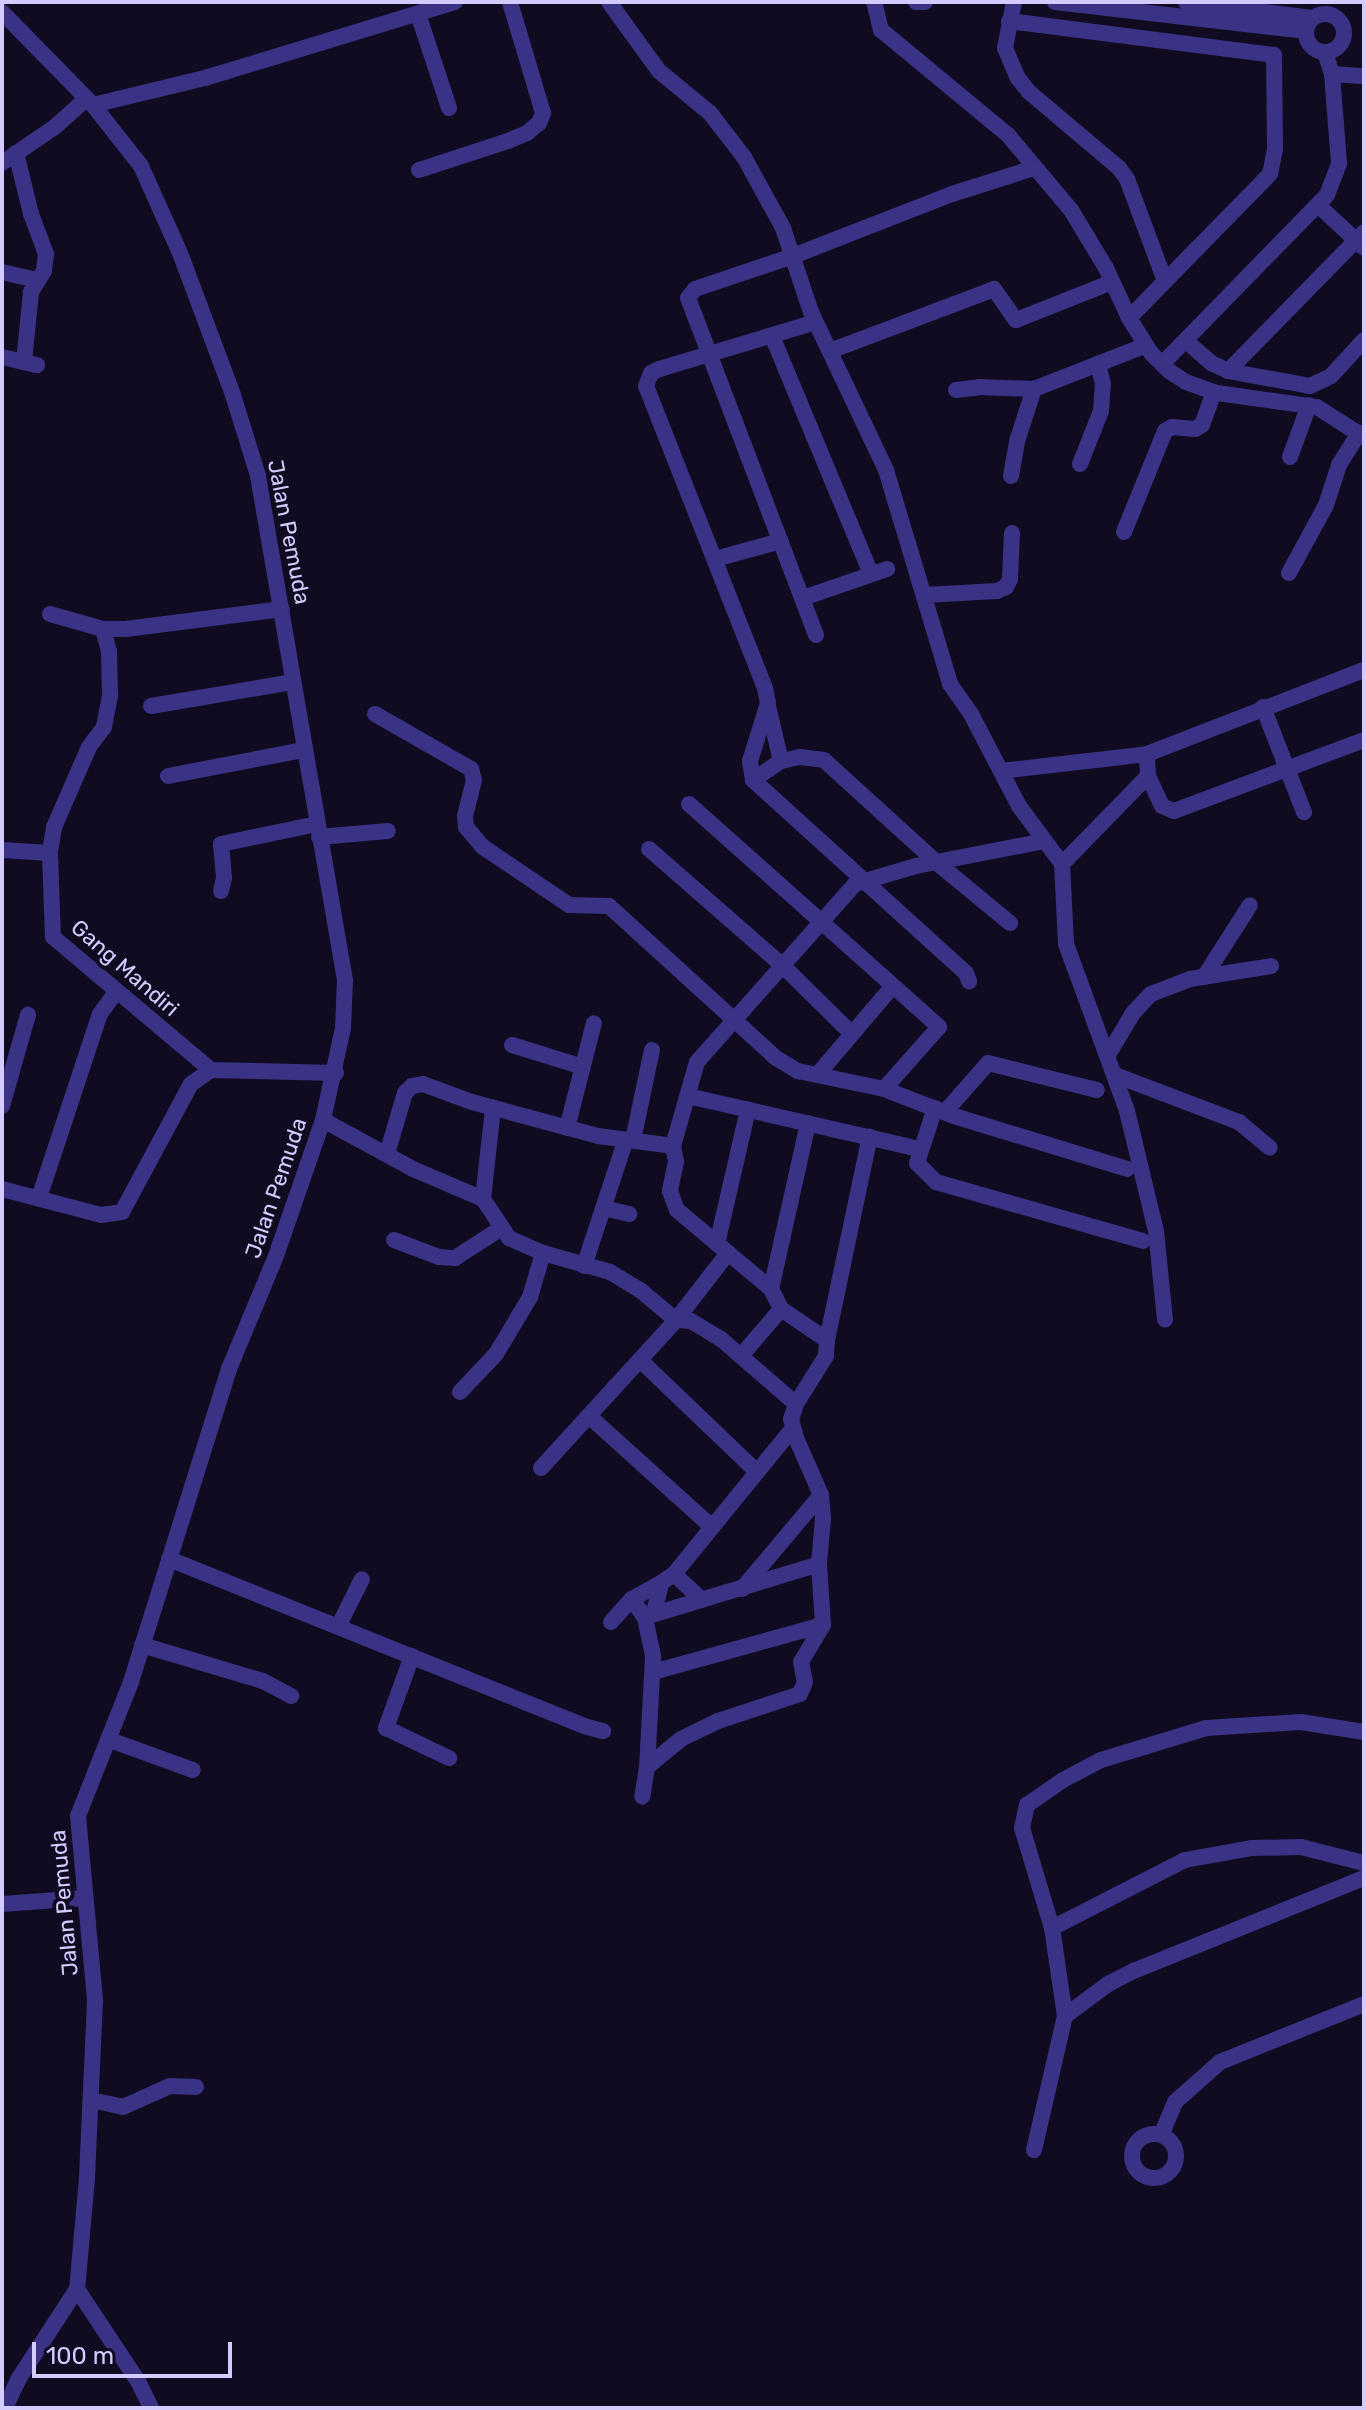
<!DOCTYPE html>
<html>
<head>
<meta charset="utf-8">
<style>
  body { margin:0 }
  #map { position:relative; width:1366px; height:2410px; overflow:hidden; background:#100b21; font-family:Rubik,sans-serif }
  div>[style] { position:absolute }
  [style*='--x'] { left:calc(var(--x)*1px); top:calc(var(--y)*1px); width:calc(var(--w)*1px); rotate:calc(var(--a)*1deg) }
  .minor>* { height:16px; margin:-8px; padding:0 8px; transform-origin:8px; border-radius:8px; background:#3a3284 }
  .minor>.ring { margin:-8px; padding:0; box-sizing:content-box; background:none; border:16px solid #3a3284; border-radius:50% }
  span { translate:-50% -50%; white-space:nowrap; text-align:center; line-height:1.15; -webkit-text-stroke:8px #100b21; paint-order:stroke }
  .street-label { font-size:22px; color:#d4ccff }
  .frame { position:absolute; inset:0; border:4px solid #d4ccff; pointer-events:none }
  .scale { position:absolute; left:32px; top:2342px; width:200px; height:36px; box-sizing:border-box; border:4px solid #d4ccff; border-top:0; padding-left:10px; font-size:24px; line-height:28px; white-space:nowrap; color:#d4ccff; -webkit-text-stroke:6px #100b21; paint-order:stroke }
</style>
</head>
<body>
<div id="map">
  <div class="minor">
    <div style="--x:609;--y:2;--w:85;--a:54.1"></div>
    <div style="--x:659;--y:71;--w:66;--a:39.5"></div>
    <div style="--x:710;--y:113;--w:56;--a:52.3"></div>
    <div style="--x:744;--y:157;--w:81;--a:61.2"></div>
    <div style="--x:783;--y:228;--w:89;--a:71.6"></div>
    <div style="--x:811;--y:312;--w:175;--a:64.6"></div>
    <div style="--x:886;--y:470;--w:223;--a:73.3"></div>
    <div style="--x:950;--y:684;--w:39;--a:55"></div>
    <div style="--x:972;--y:716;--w:102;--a:62.4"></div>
    <div style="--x:1019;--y:806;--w:72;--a:53.4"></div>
    <div style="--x:1062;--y:864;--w:80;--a:87.1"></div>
    <div style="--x:1066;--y:944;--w:178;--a:69.9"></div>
    <div style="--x:1127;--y:1111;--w:123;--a:76.4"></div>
    <div style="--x:1156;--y:1231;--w:89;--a:84.2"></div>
    <div style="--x:874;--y:2;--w:29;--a:76"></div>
    <div style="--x:881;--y:30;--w:165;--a:39.6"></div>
    <div style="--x:1008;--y:135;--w:98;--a:50"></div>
    <div style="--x:1071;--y:210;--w:68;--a:58.9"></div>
    <div style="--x:1106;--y:268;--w:55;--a:65.3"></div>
    <div style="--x:1129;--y:318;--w:41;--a:57.8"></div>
    <div style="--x:1151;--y:353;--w:25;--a:45"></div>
    <div style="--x:1169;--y:371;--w:20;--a:33"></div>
    <div style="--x:1186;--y:382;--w:33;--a:20"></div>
    <div style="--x:1217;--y:393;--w:101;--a:8"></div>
    <div style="--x:1317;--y:407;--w:56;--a:32.6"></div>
    <div style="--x:916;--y:2;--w:9;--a:0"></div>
    <div style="--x:1014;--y:2;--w:47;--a:101.1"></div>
    <div style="--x:1005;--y:48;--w:33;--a:67"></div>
    <div style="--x:1018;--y:78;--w:18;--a:52"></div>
    <div style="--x:1029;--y:92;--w:118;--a:40.2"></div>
    <div style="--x:1119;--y:168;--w:14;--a:54"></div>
    <div style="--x:1127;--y:179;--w:109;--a:69.6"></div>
    <div style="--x:1055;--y:2;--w:253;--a:6.6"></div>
    <div style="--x:1186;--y:2;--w:127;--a:7.2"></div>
    <div style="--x:2;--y:12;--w:130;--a:45.6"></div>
    <div style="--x:93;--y:105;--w:78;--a:51.8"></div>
    <div style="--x:141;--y:166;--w:95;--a:65.9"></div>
    <div style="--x:180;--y:253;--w:152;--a:69.5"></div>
    <div style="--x:233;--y:395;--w:85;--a:72.8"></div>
    <div style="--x:258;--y:476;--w:511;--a:80.21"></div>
    <div style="--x:345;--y:980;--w:48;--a:92.4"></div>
    <div style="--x:343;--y:1028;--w:94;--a:102.3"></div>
    <div style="--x:323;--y:1120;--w:144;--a:109.1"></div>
    <div style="--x:276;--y:1256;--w:122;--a:112.6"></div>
    <div style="--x:229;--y:1369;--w:328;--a:107.4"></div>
    <div style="--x:131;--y:1682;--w:144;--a:111.6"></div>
    <div style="--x:78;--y:1816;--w:186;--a:84.7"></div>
    <div style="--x:95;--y:2001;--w:177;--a:92.6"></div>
    <div style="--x:87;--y:2178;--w:111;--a:95.1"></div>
    <div style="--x:77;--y:2289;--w:106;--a:123.1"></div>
    <div style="--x:19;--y:2378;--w:33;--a:115"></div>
    <div class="ring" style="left:1306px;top:14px;width:22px;height:22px"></div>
    <div style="--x:418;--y:14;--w:99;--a:71.7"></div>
    <div style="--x:1009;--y:21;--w:267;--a:7.3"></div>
    <div style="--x:1274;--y:55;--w:94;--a:89.4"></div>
    <div style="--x:1275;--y:149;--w:25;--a:101"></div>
    <div style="--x:1270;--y:174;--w:196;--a:134.4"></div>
    <div style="--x:1332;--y:74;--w:32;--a:4"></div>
    <div style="--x:93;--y:105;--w:115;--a:-13.6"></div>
    <div style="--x:205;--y:78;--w:261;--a:-16.9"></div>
    <div style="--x:16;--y:153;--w:63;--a:76.2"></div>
    <div style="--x:31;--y:214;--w:43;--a:69.4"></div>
    <div style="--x:46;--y:254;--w:17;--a:97"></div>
    <div style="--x:44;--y:271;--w:25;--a:122"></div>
    <div style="--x:31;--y:292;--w:70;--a:95.7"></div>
    <div style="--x:2;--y:163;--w:65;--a:-34.4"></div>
    <div style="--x:56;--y:126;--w:40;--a:-42"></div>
    <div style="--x:419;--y:170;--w:94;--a:-18"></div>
    <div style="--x:508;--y:141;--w:21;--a:-23"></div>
    <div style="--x:527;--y:133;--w:16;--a:-40"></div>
    <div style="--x:539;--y:123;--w:11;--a:-68"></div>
    <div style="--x:543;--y:113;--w:116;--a:-106.6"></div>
    <div style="--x:1318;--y:205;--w:62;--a:43"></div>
    <div style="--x:2;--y:272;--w:35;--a:13"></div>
    <div style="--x:806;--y:325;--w:153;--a:163.3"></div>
    <div style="--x:659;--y:369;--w:9;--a:153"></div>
    <div style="--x:651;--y:373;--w:14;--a:111"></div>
    <div style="--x:646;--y:386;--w:325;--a:68.5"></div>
    <div style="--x:765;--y:688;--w:15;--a:79"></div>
    <div style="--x:768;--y:703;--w:61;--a:107.2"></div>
    <div style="--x:750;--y:761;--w:19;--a:81"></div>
    <div style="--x:753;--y:780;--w:287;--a:42.2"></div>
    <div style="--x:966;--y:973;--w:9;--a:69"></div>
    <div style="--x:772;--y:336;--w:258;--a:67.4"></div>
    <div style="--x:1186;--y:341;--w:33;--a:41"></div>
    <div style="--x:1211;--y:363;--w:19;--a:25"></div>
    <div style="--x:1228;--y:371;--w:83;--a:10.4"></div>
    <div style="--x:1310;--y:386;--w:23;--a:-25"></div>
    <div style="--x:1331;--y:376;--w:49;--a:-47.5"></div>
    <div style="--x:830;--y:351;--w:175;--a:-20.7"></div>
    <div style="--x:994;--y:289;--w:38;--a:55"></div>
    <div style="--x:1016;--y:320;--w:103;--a:-21.6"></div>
    <div style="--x:2;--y:357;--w:36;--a:13"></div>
    <div style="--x:1167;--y:359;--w:229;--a:-45.7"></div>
    <div style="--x:1327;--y:195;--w:34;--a:-69"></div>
    <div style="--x:1339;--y:163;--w:89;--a:-94.5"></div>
    <div style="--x:1332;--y:74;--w:23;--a:-108"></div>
    <div style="--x:1228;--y:371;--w:194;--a:-45.6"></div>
    <div style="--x:956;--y:390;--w:23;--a:-7"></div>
    <div style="--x:979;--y:387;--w:55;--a:2.1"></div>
    <div style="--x:1034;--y:389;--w:120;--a:-21.4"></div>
    <div style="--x:1290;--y:457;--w:55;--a:-69.9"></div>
    <div style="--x:1080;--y:464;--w:57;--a:-68.4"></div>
    <div style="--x:1101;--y:411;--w:27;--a:-86"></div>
    <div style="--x:1103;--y:384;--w:21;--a:-104"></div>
    <div style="--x:1011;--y:476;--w:39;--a:-80"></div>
    <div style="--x:1018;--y:438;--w:52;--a:-71.9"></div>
    <div style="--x:1124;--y:532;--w:109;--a:-67.9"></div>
    <div style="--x:1165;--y:431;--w:8;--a:-30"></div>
    <div style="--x:1172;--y:427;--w:23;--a:5"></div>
    <div style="--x:1195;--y:429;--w:8;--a:-30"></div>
    <div style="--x:1202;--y:425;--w:35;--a:-70"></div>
    <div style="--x:715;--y:559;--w:68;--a:-15.3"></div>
    <div style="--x:1289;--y:573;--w:77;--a:-61.4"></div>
    <div style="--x:1326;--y:505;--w:42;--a:-72"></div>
    <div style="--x:1339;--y:465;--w:38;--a:-58"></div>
    <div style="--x:924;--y:595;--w:73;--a:-3.1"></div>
    <div style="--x:997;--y:591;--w:10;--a:-24"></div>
    <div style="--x:1006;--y:587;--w:9;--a:-63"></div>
    <div style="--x:1010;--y:579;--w:46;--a:-87.5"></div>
    <div style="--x:803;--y:598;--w:89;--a:-19"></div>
    <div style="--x:50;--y:614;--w:55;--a:15.8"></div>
    <div style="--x:103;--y:629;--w:23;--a:0"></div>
    <div style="--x:126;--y:629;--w:157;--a:-7.3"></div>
    <div style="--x:103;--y:629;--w:23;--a:75"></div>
    <div style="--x:109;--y:651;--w:45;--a:88.7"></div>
    <div style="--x:110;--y:696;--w:32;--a:101"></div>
    <div style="--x:104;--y:727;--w:25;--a:127"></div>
    <div style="--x:89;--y:747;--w:87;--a:113.6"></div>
    <div style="--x:54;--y:827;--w:26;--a:99"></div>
    <div style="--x:50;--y:853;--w:84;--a:88"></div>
    <div style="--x:53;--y:937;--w:207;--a:40.1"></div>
    <div style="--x:211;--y:1070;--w:125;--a:1.4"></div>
    <div style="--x:816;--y:635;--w:360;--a:-110.8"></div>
    <div style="--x:688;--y:298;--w:11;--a:-52"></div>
    <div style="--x:695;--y:289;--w:103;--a:-18.6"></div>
    <div style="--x:793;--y:256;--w:171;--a:-21.3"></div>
    <div style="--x:952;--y:194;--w:86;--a:-17.6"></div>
    <div style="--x:151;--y:706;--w:144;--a:-9.6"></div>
    <div style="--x:1263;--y:707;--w:113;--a:68.7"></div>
    <div style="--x:375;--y:714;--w:111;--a:29.8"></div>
    <div style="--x:471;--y:769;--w:11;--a:75"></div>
    <div style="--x:474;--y:780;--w:37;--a:104"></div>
    <div style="--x:465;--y:816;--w:11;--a:85"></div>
    <div style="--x:466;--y:827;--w:26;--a:50"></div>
    <div style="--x:483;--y:847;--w:104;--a:34"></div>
    <div style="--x:569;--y:905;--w:40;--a:1.4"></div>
    <div style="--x:609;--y:906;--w:226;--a:42.3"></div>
    <div style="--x:776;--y:1058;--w:26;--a:31"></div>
    <div style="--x:798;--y:1071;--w:88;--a:11.8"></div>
    <div style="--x:884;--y:1089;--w:75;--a:21.1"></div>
    <div style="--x:954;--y:1116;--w:181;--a:17"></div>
    <div style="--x:781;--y:761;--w:19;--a:-12"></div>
    <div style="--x:800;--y:757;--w:24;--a:7"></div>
    <div style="--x:824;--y:760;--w:151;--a:42.3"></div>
    <div style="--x:936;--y:862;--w:96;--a:39.5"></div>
    <div style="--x:1001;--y:771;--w:147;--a:-6.6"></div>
    <div style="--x:168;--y:776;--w:137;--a:-10.9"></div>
    <div style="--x:1148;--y:776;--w:33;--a:65"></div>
    <div style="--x:1162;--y:806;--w:13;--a:23"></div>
    <div style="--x:1174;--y:811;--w:203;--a:-20.5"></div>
    <div style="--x:753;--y:780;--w:34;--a:-34"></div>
    <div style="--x:781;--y:761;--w:57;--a:-103.3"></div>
    <div style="--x:689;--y:804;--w:335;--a:41.7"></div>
    <div style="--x:939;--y:1027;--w:83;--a:131.6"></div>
    <div style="--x:319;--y:837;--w:69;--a:-5"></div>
    <div style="--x:649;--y:849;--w:176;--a:41.1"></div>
    <div style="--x:782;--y:965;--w:98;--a:44.6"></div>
    <div style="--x:2;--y:850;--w:48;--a:3.6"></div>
    <div style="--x:1062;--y:864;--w:123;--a:-45.7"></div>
    <div style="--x:1148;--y:776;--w:22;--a:-93"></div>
    <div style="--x:1147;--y:754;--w:233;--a:-21.2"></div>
    <div style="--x:221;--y:891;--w:13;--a:-77"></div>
    <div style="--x:224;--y:878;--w:34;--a:-95"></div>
    <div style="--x:221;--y:844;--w:98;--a:-11.8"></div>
    <div style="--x:1204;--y:977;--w:85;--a:-57.4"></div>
    <div style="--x:512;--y:1045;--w:74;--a:17.2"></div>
    <div style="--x:1108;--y:1055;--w:49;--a:-59.2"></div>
    <div style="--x:1133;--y:1013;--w:26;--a:-47"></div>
    <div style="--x:1151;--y:994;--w:42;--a:-21"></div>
    <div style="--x:1190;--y:979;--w:82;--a:-9.1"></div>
    <div style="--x:818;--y:1074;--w:114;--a:-49.6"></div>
    <div style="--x:1115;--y:1075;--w:133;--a:20.8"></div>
    <div style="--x:1239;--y:1122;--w:40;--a:40"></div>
    <div style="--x:688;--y:1096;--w:238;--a:12.9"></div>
    <div style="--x:2;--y:1106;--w:95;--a:-74.1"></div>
    <div style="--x:935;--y:1108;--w:58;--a:108.1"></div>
    <div style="--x:917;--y:1163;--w:27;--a:45"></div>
    <div style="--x:936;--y:1182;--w:215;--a:15.9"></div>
    <div style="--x:945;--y:1112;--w:65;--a:-48.7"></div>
    <div style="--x:988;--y:1063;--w:112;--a:13.9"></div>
    <div style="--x:323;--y:1120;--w:102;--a:28.6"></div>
    <div style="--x:413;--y:1169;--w:76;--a:23.2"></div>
    <div style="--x:483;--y:1199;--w:47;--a:56.3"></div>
    <div style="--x:509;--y:1238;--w:37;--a:24"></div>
    <div style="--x:543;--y:1253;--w:70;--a:15.8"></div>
    <div style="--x:610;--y:1272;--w:35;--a:31"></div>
    <div style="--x:640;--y:1290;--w:47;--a:39.8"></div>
    <div style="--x:676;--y:1320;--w:15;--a:4"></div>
    <div style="--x:691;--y:1321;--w:35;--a:31"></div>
    <div style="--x:721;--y:1339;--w:99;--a:40.9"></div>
    <div style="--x:567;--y:1128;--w:108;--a:-75.6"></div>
    <div style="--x:633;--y:1140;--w:92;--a:-78.1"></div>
    <div style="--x:673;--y:1146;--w:87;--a:-74.1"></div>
    <div style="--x:697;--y:1062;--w:238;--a:-48.4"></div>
    <div style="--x:855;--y:884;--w:64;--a:-16.4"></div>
    <div style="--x:916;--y:866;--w:131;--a:-11"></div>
    <div style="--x:387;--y:1154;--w:64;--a:-73.6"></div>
    <div style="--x:405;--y:1093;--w:10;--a:-45"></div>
    <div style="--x:412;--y:1086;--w:11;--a:-10"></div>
    <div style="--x:423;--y:1084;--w:52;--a:20.2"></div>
    <div style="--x:472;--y:1102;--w:131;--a:15.1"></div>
    <div style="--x:598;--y:1136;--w:76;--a:7.6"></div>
    <div style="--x:673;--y:1146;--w:16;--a:79"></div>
    <div style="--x:676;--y:1162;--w:30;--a:102"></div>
    <div style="--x:670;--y:1191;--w:20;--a:70"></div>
    <div style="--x:677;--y:1210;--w:123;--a:40"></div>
    <div style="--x:771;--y:1289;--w:22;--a:63"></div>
    <div style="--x:781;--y:1309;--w:55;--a:34"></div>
    <div style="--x:827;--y:1340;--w:16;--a:94"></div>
    <div style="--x:826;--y:1356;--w:57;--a:122"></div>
    <div style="--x:796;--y:1404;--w:16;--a:108"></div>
    <div style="--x:791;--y:1419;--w:20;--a:75"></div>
    <div style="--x:796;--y:1438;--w:62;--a:66.3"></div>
    <div style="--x:821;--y:1495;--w:24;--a:85"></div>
    <div style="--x:823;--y:1519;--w:45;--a:95.1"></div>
    <div style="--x:819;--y:1564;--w:61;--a:86.2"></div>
    <div style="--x:823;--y:1625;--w:43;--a:120.7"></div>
    <div style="--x:801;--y:1662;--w:20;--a:79"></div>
    <div style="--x:805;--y:1682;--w:13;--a:113"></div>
    <div style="--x:800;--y:1694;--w:86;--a:161.8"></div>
    <div style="--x:718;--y:1721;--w:41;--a:154.1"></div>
    <div style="--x:681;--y:1739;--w:44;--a:140.5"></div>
    <div style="--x:647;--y:1767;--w:30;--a:99"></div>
    <div style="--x:2;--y:1189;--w:102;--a:14.7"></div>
    <div style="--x:101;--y:1215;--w:21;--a:-8"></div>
    <div style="--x:122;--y:1212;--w:145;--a:-61.7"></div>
    <div style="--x:191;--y:1084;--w:24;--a:-35"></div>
    <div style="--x:39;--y:1198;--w:194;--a:-71.7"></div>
    <div style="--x:100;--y:1014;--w:27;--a:-54"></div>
    <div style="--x:483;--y:1199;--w:92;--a:-83.7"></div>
    <div style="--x:603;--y:1208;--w:27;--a:13"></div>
    <div style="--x:394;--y:1240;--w:48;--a:20.7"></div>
    <div style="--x:439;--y:1257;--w:16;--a:4"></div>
    <div style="--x:455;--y:1258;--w:54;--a:-32.8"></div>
    <div style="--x:717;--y:1244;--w:138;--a:-77"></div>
    <div style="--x:584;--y:1266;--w:131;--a:-71.7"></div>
    <div style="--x:771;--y:1289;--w:170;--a:-77.4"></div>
    <div style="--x:827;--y:1340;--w:208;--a:-78.1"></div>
    <div style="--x:741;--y:1356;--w:62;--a:-49.6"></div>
    <div style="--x:640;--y:1360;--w:162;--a:43.7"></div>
    <div style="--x:460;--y:1392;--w:52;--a:-46.5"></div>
    <div style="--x:496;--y:1354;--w:66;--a:-59.2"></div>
    <div style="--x:530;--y:1297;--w:46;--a:-73.5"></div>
    <div style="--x:589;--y:1416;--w:166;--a:42.1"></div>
    <div style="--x:541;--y:1468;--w:200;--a:-47.6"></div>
    <div style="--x:676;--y:1320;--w:85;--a:-52.2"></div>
    <div style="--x:169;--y:1559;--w:447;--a:21.9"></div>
    <div style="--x:584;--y:1726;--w:20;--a:15"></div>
    <div style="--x:674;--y:1574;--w:38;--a:43"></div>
    <div style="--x:742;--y:1589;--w:123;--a:-50"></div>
    <div style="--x:632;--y:1599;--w:23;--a:56"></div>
    <div style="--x:645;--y:1618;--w:40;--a:78"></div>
    <div style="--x:653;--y:1657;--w:110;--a:93.1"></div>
    <div style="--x:654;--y:1612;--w:30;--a:-76"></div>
    <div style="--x:661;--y:1583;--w:16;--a:-35"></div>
    <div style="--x:674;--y:1574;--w:188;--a:-50.8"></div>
    <div style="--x:645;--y:1617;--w:182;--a:-16.9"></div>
    <div style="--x:611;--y:1622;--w:31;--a:-48"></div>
    <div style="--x:632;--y:1599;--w:33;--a:-29"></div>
    <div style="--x:339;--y:1625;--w:51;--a:-63.4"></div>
    <div style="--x:142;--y:1645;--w:126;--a:16.6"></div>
    <div style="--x:263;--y:1681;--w:32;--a:28"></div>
    <div style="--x:412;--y:1656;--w:77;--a:109.9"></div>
    <div style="--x:386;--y:1728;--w:70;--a:25.5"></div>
    <div style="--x:653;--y:1672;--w:176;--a:-15.5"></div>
    <div style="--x:110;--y:1740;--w:88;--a:19.9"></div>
    <div style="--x:2;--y:1904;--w:82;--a:-4.2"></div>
    <div style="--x:1052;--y:1928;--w:149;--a:-27.1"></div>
    <div style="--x:1185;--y:1860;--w:67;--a:-10.3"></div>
    <div style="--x:1251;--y:1848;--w:50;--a:-1.1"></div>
    <div style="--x:1301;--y:1847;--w:65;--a:14.3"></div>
    <div style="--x:1065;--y:2016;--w:54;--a:-36.7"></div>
    <div style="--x:1108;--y:1984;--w:31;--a:-27"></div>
    <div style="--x:1136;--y:1970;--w:246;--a:-22"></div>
    <div style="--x:91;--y:2100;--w:33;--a:12"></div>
    <div style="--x:123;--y:2107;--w:51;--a:-24.1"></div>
    <div style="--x:170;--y:2086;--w:26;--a:2"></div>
    <div style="--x:1162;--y:2133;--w:34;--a:-67"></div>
    <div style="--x:1175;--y:2102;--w:60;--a:-41.6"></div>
    <div style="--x:1220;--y:2062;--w:155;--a:-21.9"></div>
    <div class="ring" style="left:1132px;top:2134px;width:28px;height:28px"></div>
    <div style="--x:1034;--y:2150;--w:138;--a:-77"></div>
    <div style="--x:1065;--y:2016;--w:89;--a:-98.4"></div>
    <div style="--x:1052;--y:1928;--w:104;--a:-106.7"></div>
    <div style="--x:1022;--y:1828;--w:24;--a:-78"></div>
    <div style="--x:1027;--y:1805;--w:44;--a:-34.8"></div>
    <div style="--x:1063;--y:1780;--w:43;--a:-27.8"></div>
    <div style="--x:1101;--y:1760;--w:110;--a:-16.9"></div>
    <div style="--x:1206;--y:1728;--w:95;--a:-3.6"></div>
    <div style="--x:1301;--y:1722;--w:64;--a:9"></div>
    <div style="--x:77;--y:2289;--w:110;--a:56.5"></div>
    <div style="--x:138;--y:2381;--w:30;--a:64"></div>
  </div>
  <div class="street-label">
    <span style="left:289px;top:532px;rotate:79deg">Jalan Pemuda</span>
    <span style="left:125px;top:968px;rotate:41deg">Gang Mandiri</span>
    <span style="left:276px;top:1188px;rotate:-71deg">Jalan Pemuda</span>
    <span style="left:64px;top:1903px;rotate:-95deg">Jalan Pemuda</span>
  </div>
  <div class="frame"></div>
  <div class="scale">100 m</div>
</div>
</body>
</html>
